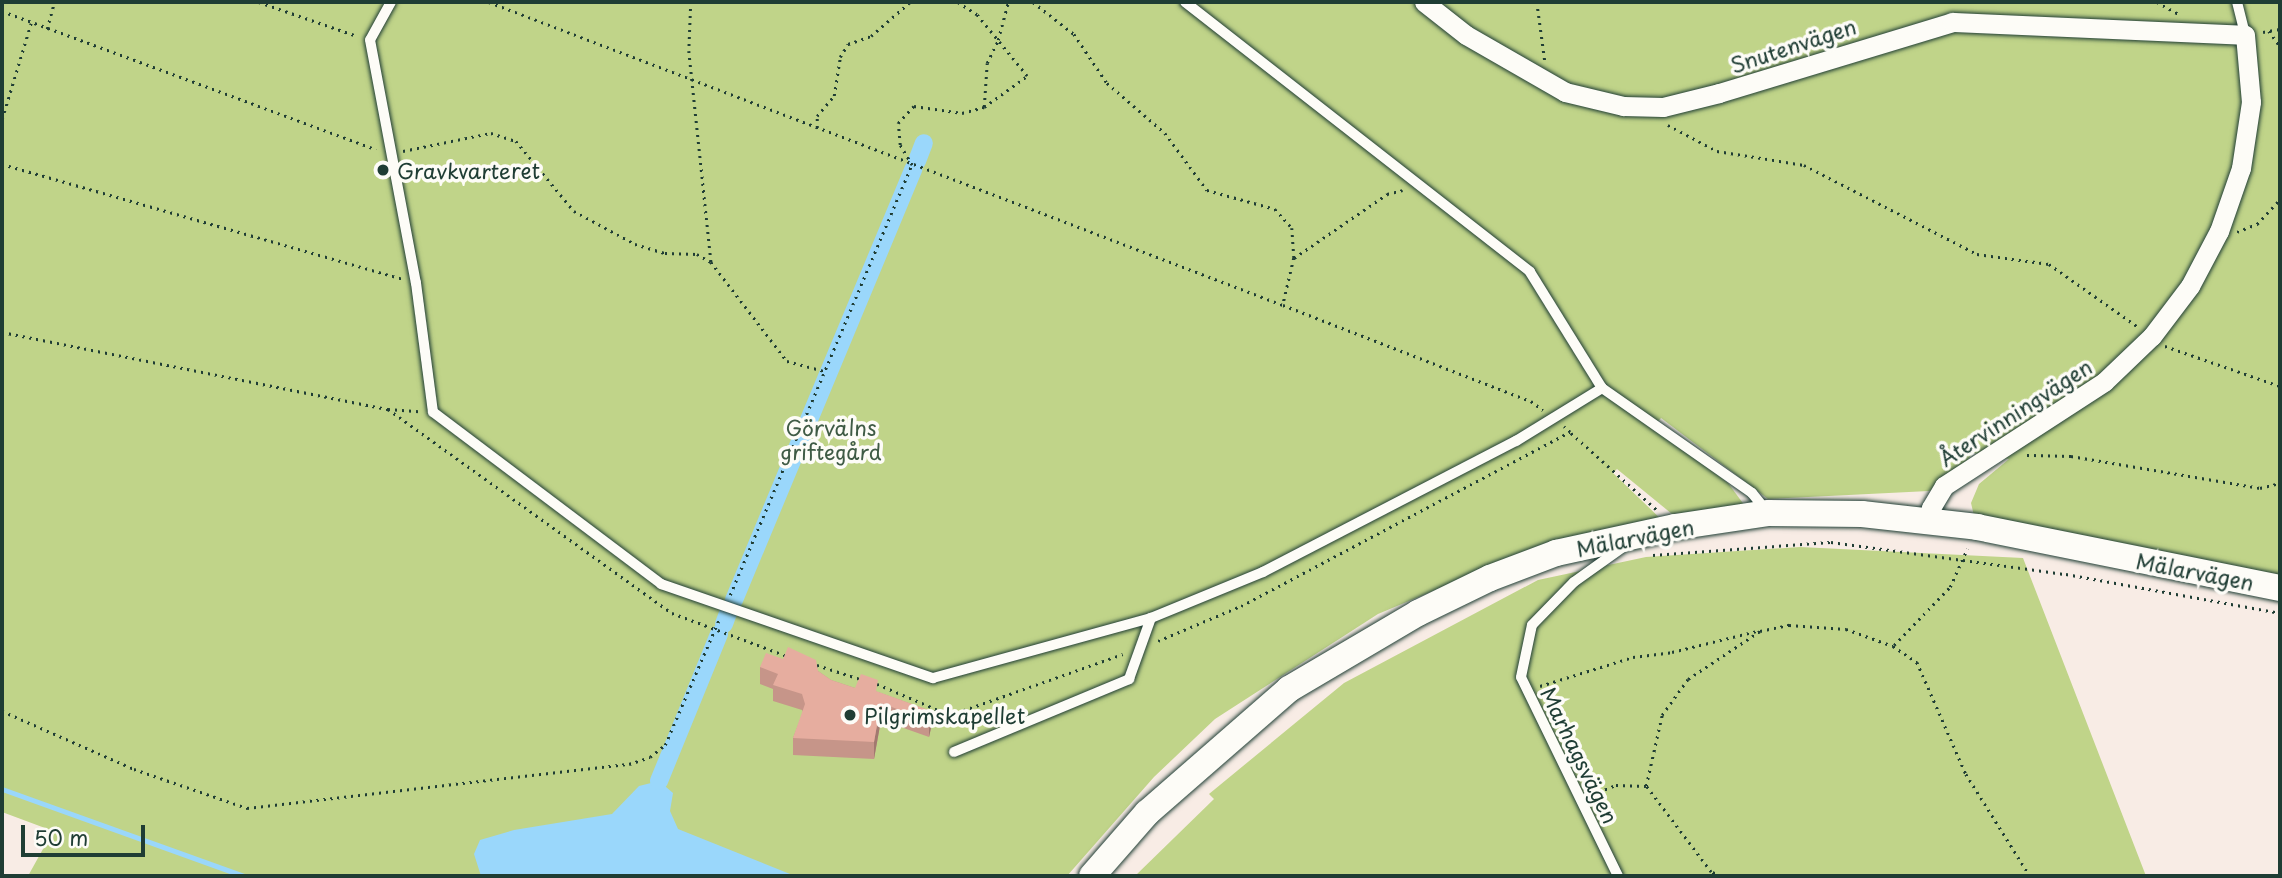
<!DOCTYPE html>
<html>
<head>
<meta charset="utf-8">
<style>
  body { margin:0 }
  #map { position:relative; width:2282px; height:878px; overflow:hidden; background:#f8ece5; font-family:"Playpen Sans",sans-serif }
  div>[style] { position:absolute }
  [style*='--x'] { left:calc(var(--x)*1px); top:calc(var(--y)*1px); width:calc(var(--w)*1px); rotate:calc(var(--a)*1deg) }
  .green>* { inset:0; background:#c0d489 }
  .water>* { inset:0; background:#9ad7fb }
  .stream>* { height:5px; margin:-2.5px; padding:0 2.5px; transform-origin:2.5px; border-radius:2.5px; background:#9ad7fb }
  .canal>* { height:18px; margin:-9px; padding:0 9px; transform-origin:9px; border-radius:9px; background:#9ad7fb }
  .path>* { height:2.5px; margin-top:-1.25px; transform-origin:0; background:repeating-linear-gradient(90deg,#1f3d34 0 2px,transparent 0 7px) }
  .roads { filter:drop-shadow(0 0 2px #1f3d34) drop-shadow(0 0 2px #1f3d34) }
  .lane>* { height:10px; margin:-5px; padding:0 5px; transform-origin:5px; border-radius:5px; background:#fdfcf7 }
  .street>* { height:19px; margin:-9.5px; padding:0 9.5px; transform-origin:9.5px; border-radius:9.5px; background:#fdfcf7 }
  .secondary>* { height:26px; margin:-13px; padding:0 13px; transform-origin:13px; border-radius:13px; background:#fdfcf7 }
  .wall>* { inset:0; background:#c69589 }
  .shaded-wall>* { inset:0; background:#a1796f }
  .building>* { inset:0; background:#e6ad9f }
  .dots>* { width:19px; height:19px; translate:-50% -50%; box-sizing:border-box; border:4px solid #fdfcf7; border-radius:50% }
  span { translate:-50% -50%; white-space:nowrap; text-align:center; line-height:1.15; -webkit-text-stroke:7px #fdfcf7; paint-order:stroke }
  .street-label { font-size:21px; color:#1f3d34 }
  .poi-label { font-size:21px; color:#1f3d34 }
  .left { translate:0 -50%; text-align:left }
  .park-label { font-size:21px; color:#3f5b45 }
  .frame { position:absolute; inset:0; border:4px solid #1f3d34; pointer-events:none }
  .scale { position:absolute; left:21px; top:825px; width:124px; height:32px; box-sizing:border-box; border:4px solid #1f3d34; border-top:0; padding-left:9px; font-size:21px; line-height:24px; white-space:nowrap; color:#1f3d34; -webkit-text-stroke:5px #fdfcf7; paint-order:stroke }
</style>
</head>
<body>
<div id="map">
  <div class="green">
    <div style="clip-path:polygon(2px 2px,2280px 2px,2280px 578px,1975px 520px,1971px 503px,1979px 484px,2009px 459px,1973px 453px,1948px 483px,1929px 491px,1768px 499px,1661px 418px,1653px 427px,1728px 483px,1745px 506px,1672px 514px,1617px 469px,1613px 473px,1666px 524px,1485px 569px,1378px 614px,1215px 719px,1154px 777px,1067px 876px,28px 876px,53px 831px,2px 812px)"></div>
    <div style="clip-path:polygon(1800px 547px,2023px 558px,2146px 876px,1135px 876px,1214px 799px,1209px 794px,1344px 683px,1538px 580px,1646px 557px)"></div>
  </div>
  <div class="water">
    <div style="clip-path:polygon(659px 781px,673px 793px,670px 811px,678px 829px,795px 876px,481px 876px,474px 854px,480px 840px,514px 830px,612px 814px,639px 786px)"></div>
  </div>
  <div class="stream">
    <div style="--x:2;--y:789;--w:256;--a:19.8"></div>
  </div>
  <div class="canal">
    <div style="--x:917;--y:161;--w:19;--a:-69"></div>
    <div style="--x:734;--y:600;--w:467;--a:-67.4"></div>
    <div style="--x:724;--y:624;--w:12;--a:-70"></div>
    <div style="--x:659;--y:781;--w:159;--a:-67.8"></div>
  </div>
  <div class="path">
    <div style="--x:259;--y:2;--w:104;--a:19.1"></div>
    <div style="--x:489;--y:2;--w:850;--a:20.89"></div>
    <div style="--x:1283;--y:305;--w:266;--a:21.2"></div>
    <div style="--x:1531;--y:401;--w:15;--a:37"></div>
    <div style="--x:691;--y:2;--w:49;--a:92.3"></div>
    <div style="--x:689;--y:51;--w:212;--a:84"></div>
    <div style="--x:1033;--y:2;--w:52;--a:38"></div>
    <div style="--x:1074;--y:34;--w:59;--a:56"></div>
    <div style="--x:1107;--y:83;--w:77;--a:40.8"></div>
    <div style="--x:1165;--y:133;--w:71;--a:53.6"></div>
    <div style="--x:1207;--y:190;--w:71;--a:15.6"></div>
    <div style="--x:1275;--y:209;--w:25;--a:48"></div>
    <div style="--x:1292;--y:228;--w:30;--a:86"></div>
    <div style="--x:1294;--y:258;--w:48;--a:103.2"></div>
    <div style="--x:1537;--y:2;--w:60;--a:82.3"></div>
    <div style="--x:2157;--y:2;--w:25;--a:29"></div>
    <div style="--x:2;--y:11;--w:399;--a:20.3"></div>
    <div style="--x:47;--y:29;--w:28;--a:-75"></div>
    <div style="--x:2269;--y:31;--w:19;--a:54"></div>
    <div style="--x:2263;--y:32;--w:17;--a:-10"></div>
    <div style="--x:984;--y:107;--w:44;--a:-86.1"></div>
    <div style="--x:987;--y:63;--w:25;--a:-64"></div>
    <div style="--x:998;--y:40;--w:39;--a:-75"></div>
    <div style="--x:2;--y:119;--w:100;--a:-73.2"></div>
    <div style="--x:1668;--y:125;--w:55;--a:28"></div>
    <div style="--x:1717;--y:151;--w:88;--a:9.1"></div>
    <div style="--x:1804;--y:165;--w:195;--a:27.2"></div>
    <div style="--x:1977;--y:254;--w:73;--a:7.9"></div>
    <div style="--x:2049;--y:264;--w:108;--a:35.2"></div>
    <div style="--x:817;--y:128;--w:12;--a:-90"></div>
    <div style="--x:817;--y:116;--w:26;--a:-50"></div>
    <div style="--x:834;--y:96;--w:39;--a:-81"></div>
    <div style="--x:840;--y:57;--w:15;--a:-58"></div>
    <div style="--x:848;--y:44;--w:24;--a:-19"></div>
    <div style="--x:871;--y:36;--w:52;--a:-41.1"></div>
    <div style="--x:403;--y:151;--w:90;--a:-11.6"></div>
    <div style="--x:491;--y:133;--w:26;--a:18"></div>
    <div style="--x:516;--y:141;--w:91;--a:50.4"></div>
    <div style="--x:574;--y:211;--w:69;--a:28.4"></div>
    <div style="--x:635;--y:244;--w:31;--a:17"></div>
    <div style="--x:665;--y:253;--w:32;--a:2"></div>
    <div style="--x:697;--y:254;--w:16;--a:30"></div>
    <div style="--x:711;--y:262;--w:125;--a:52.5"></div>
    <div style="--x:787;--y:361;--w:39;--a:15"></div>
    <div style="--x:2;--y:164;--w:416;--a:16"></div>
    <div style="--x:2237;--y:232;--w:22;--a:-22"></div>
    <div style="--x:2257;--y:224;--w:34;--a:-47"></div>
    <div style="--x:1294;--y:258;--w:113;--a:-34.5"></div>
    <div style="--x:1387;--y:194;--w:16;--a:-14"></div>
    <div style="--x:2;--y:332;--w:394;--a:11.3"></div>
    <div style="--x:388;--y:409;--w:31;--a:4"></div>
    <div style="--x:2165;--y:346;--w:122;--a:19.2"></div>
    <div style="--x:388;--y:409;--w:350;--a:35.7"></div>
    <div style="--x:672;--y:613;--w:123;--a:20.5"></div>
    <div style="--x:1571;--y:433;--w:115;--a:41.8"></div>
    <div style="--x:2027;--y:455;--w:44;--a:1.3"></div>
    <div style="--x:2071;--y:456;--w:192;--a:9.6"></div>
    <div style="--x:2260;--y:488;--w:21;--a:-14"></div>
    <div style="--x:1653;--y:555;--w:178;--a:-4.2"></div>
    <div style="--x:1831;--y:542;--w:237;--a:7.8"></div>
    <div style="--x:2066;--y:574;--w:218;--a:10.3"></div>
    <div style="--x:730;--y:595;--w:467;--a:-67.1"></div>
    <div style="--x:912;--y:165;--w:23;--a:-121"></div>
    <div style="--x:900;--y:145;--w:22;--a:-95"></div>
    <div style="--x:898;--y:123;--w:23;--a:-47"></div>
    <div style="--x:914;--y:106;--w:49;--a:8.3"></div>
    <div style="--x:962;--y:113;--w:23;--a:-15"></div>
    <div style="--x:984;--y:107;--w:53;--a:-35.8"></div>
    <div style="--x:1027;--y:76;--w:79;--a:-129.3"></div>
    <div style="--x:977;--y:15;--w:24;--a:-147"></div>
    <div style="--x:1158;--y:641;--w:90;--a:-22.9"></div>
    <div style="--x:1241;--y:606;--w:372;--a:-27.9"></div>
    <div style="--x:1570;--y:432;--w:8;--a:-140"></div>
    <div style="--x:1894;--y:645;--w:81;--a:-46"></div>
    <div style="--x:1950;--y:587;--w:42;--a:-65.9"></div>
    <div style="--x:817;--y:665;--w:45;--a:18"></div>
    <div style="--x:877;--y:684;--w:79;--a:23"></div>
    <div style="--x:950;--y:715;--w:183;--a:-19.4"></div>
    <div style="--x:1540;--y:686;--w:97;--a:-17.3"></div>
    <div style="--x:1633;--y:657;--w:39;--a:-7"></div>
    <div style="--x:1672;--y:652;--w:88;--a:-13.9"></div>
    <div style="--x:2;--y:711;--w:144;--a:23.7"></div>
    <div style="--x:134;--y:769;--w:120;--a:19"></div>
    <div style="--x:247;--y:808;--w:385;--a:-6.6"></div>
    <div style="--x:629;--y:764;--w:22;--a:-18"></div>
    <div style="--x:650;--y:757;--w:19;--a:-39"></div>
    <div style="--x:665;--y:745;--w:139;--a:-66.7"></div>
    <div style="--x:1592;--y:795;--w:26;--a:-23"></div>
    <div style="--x:1616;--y:785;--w:30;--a:2"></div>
    <div style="--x:1721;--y:876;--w:11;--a:-158"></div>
    <div style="--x:1711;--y:872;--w:108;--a:-127.1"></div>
    <div style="--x:1646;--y:786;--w:73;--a:-77.3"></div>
    <div style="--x:1662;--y:715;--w:44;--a:-54.2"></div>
    <div style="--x:1688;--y:679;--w:87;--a:-33.7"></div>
    <div style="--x:1760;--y:631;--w:30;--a:-12"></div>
    <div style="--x:1789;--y:625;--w:57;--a:4"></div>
    <div style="--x:1846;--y:629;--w:50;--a:19.9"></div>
    <div style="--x:1893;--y:646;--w:29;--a:34"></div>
    <div style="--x:1917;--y:662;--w:122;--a:66.4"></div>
    <div style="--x:1966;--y:774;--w:120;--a:57.9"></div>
  </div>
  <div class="roads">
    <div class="lane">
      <div style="--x:391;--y:2;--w:43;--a:118.9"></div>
      <div style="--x:370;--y:40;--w:247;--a:79.3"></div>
      <div style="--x:416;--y:283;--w:130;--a:82.5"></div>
      <div style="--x:433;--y:412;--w:286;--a:37"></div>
      <div style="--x:661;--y:584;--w:288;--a:19.1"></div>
      <div style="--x:933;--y:678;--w:226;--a:-15.4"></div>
      <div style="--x:1151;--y:618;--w:121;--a:-22.3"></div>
      <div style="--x:1263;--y:572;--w:285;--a:-27.4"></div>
      <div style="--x:1516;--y:441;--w:101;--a:-31.6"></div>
      <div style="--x:1185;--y:2;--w:438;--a:38"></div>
      <div style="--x:1530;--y:272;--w:137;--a:58.2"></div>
      <div style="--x:1602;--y:388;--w:183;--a:35"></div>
      <div style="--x:1752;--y:493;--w:22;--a:51"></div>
      <div style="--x:2237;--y:2;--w:34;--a:76"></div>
      <div style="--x:954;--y:752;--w:190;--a:-22.6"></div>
      <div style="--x:1129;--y:679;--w:65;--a:-70.2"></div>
      <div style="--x:1618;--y:876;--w:221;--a:-116"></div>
      <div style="--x:1521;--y:677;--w:53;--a:-78.1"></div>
      <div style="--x:1532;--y:625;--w:60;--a:-45.7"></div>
      <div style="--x:1574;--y:582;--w:60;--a:-35.5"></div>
    </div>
    <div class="street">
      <div style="--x:1424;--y:2;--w:53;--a:38.2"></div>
      <div style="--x:1466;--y:35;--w:114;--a:29.9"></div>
      <div style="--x:1565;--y:92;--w:60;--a:13.6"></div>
      <div style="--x:1623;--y:106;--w:40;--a:1.4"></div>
      <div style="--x:1663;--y:107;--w:58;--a:-14"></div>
      <div style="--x:1719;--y:93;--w:244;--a:-16.9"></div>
      <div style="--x:1952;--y:22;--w:293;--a:2.5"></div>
      <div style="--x:2245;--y:35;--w:67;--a:84.9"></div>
      <div style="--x:2251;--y:102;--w:67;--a:98.6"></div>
      <div style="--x:2241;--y:168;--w:67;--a:109.2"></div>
      <div style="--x:2219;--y:231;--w:62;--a:117.8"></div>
      <div style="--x:2190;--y:286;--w:63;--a:127.2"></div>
      <div style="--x:2152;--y:336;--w:66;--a:136.2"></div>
      <div style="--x:2104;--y:382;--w:191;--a:147"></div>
      <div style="--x:1944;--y:486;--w:26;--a:121"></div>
      <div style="--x:1931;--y:508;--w:14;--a:102"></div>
    </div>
    <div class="secondary">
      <div style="--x:1092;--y:876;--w:84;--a:-48.9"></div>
      <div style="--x:1147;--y:813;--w:189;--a:-41.1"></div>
      <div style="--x:1289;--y:689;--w:150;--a:-30.5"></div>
      <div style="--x:1418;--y:613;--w:80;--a:-25.9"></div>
      <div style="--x:1490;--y:578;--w:71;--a:-20.7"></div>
      <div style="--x:1556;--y:553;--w:122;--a:-12.3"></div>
      <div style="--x:1675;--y:527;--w:95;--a:-8.5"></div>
      <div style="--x:1769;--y:513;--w:93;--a:0.6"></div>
      <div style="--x:1862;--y:514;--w:116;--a:6.4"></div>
      <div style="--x:1977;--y:527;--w:309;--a:11.4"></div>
    </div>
  </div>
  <div class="wall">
    <div style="clip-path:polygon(760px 667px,818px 671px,831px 680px,855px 688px,878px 692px,931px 711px,931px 728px,929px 737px,881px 720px,874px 759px,793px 755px,793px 738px,803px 712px,802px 710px,773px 701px,773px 689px,760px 684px)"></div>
  </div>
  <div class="shaded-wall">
    <div style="clip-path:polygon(881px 703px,881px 720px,874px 759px,874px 742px)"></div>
    <div style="clip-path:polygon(931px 711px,931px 728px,929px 737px,929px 721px)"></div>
  </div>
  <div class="building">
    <div style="clip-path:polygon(788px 647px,816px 660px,818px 671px,831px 680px,855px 688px,861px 674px,878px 680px,876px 691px,931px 711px,929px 721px,881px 703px,874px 742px,793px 738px,805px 704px,802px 694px,773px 685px,778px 674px,760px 667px,766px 653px,783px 659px)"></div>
  </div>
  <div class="dots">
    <div style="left:383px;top:170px;background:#1f3d34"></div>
    <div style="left:850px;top:715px;background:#1f3d34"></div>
  </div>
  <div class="street-label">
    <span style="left:1793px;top:45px;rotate:-18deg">Snutenvägen</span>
    <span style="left:2015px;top:412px;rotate:-33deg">Återvinningvägen</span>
    <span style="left:1635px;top:537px;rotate:-11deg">Mälarvägen</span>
    <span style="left:2195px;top:571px;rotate:11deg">Mälarvägen</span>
    <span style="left:1580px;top:755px;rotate:64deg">Marhagsvägen</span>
  </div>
  <div class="poi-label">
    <span class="left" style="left:397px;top:170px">Gravkvarteret</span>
    <span class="left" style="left:864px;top:715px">Pilgrimskapellet</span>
  </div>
  <div class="park-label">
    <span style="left:831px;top:439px">Görvälns<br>griftegård</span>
  </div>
  <div class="frame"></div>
  <div class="scale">50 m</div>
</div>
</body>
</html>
